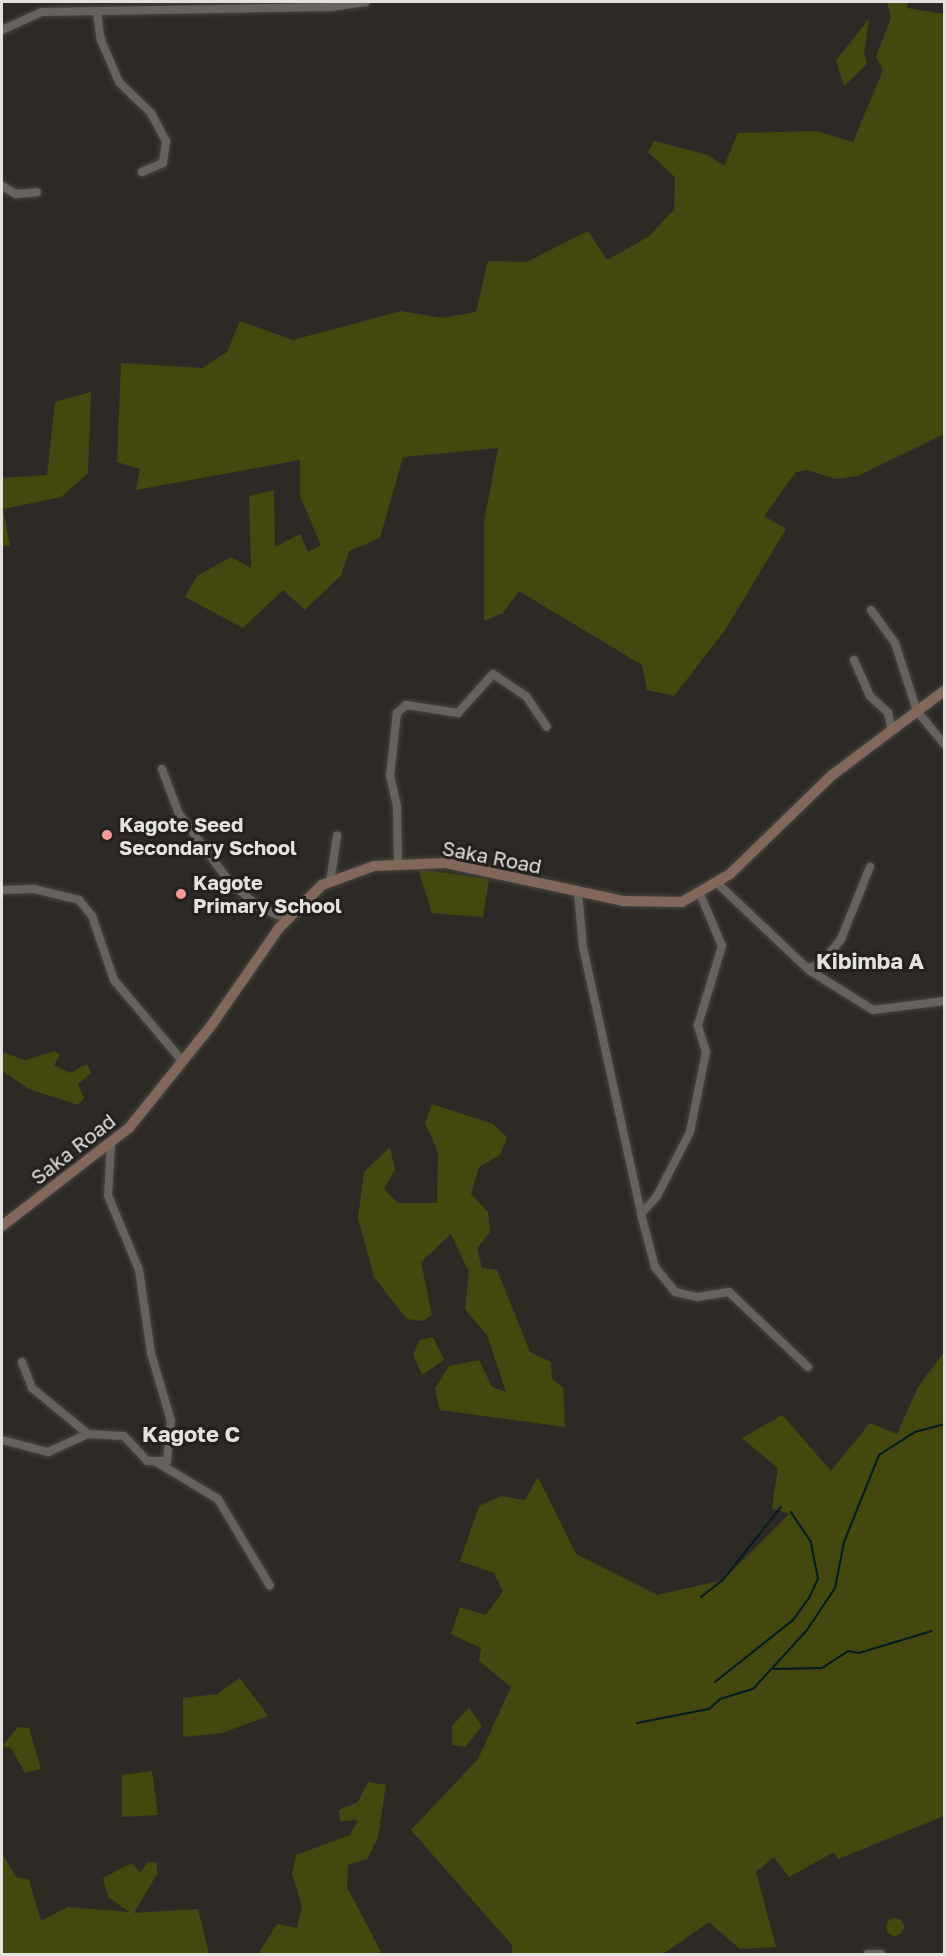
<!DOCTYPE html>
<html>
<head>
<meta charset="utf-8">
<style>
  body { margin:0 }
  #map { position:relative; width:946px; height:1956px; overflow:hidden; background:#2d2a26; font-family:"Golos Text",sans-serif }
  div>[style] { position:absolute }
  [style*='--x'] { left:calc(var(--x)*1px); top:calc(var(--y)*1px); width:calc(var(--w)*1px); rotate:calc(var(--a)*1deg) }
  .green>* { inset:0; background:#44480e }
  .round { border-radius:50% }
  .stream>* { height:2px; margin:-1px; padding:0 1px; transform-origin:1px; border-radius:1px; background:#031b22 }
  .roads { filter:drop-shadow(0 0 2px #474541) drop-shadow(0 0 2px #474541) }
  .street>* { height:8px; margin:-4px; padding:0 4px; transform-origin:4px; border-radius:4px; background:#66635f }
  .secondary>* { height:10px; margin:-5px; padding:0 5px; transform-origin:5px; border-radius:5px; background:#81685a }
  .dots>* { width:16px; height:16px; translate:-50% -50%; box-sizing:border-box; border:3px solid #23201d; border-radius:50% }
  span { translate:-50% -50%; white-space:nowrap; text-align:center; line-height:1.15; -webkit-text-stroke:6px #23201d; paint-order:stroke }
  .poi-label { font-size:20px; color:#e4e2df; font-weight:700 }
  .left { translate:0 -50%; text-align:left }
  .street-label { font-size:20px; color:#e4e2df }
  .quarter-label { font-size:22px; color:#e4e2df; font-weight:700 }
  .frame { position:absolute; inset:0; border:3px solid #e4e2df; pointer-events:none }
</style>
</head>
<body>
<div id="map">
  <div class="green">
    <div style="clip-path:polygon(887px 2px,908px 2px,907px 8px,944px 14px,944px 434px,858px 476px,836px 479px,807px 470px,796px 472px,764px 516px,786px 529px,725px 630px,674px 696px,647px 690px,642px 665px,519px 591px,503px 613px,484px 621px,484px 522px,498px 448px,403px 457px,380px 538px,349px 551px,341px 575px,305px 610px,283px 590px,243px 628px,185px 597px,197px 576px,231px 557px,251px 568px,249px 496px,274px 490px,275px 547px,300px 534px,308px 552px,321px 545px,300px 496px,300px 460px,136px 490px,140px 469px,117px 462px,121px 363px,202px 368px,227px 352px,240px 321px,293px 340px,401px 311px,442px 318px,476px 312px,488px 261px,527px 262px,588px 231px,607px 260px,648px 237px,674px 210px,675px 177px,648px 152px,654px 141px,708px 155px,724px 166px,738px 133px,816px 131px,853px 142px,883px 70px,876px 57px,891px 18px)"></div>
    <div style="clip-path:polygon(869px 19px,864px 54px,867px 64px,844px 86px,836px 60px)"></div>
    <div style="clip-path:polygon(91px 392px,88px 473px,61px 497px,3px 509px,10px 545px,2px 547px,2px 478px,47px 475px,55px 402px)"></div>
    <div style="clip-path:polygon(418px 869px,489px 879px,483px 917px,432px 913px)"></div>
    <div style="clip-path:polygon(55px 1051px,60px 1055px,54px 1065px,70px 1073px,87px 1064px,91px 1073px,78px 1084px,84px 1098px,78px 1105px,29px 1089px,2px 1071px,2px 1052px,25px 1060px)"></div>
    <div style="clip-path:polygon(432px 1104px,493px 1124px,507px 1137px,500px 1155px,479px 1167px,471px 1194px,488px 1212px,490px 1232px,477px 1248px,482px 1268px,497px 1270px,530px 1352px,551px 1362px,552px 1379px,563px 1388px,565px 1427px,440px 1410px,435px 1389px,449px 1366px,479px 1360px,492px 1387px,506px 1392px,487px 1335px,465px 1309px,469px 1272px,451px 1234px,421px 1262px,432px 1315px,423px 1321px,407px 1319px,374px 1277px,358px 1218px,364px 1172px,390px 1147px,395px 1170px,384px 1189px,398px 1203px,437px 1203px,438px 1152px,425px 1123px)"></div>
    <div style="clip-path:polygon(433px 1337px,444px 1360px,422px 1375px,413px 1354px,420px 1340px)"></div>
    <div style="clip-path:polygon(944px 1352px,944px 1816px,838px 1859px,834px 1852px,789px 1877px,774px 1857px,756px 1872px,776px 1947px,740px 1949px,709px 1922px,663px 1954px,512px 1954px,512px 1945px,411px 1830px,478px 1759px,511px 1687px,479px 1661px,481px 1648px,451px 1634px,460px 1607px,486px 1615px,503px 1591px,494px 1573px,460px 1561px,479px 1506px,501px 1496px,525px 1500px,538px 1477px,576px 1554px,657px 1595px,723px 1580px,789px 1514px,772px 1508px,778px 1468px,742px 1438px,782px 1415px,831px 1471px,870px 1423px,897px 1434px,918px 1387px)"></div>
    <div style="clip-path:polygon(240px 1678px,268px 1716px,222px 1733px,183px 1737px,183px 1698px,217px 1694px)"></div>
    <div style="clip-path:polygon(469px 1708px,482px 1726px,465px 1747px,452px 1745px,452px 1726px)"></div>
    <div style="clip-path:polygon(18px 1727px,29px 1728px,41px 1769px,25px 1773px,11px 1748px,2px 1746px)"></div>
    <div style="clip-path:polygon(152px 1771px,158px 1815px,122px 1817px,122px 1775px)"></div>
    <div style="clip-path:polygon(368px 1782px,386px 1785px,378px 1837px,367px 1859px,348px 1865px,347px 1887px,382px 1954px,258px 1954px,277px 1924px,297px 1928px,302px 1906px,292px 1874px,296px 1855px,350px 1835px,358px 1820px,340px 1821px,339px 1810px,358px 1802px)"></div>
    <div style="clip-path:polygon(2px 1854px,16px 1877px,29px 1880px,41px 1921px,68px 1907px,129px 1912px,108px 1897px,103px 1878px,132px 1863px,140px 1873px,148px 1862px,157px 1863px,157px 1874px,134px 1913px,198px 1909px,209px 1954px,2px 1954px)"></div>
    <div class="round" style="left:886px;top:1918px;width:18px;height:18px"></div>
  </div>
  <div class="stream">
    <div style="--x:701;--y:1597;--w:28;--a:-38"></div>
    <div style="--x:723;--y:1580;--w:93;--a:-51.5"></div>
    <div style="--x:774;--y:1669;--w:48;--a:-1.2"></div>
    <div style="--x:822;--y:1668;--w:31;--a:-33"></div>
    <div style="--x:848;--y:1651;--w:11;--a:10"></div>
    <div style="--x:859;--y:1653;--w:76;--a:-16.8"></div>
    <div style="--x:715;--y:1682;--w:100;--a:-38.5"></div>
    <div style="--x:793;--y:1620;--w:27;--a:-54"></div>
    <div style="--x:809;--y:1598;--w:21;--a:-65"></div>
    <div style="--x:818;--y:1579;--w:38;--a:-101"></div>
    <div style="--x:811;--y:1542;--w:36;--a:-124"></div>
    <div style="--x:637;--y:1723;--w:73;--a:-11"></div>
    <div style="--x:709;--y:1709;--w:15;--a:-42"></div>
    <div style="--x:720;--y:1699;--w:34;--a:-17"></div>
    <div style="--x:753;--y:1689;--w:80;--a:-47.5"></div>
    <div style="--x:807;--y:1630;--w:50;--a:-56.3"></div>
    <div style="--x:835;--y:1588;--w:47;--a:-78.9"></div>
    <div style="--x:844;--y:1542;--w:94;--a:-68.1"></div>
    <div style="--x:879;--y:1455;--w:43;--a:-32.6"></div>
    <div style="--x:915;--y:1432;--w:30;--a:-15"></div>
  </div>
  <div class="roads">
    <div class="street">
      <div style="--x:97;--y:13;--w:27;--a:82"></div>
      <div style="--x:101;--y:40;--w:46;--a:66.8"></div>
      <div style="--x:119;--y:82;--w:45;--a:44.1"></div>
      <div style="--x:151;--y:113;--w:32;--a:62"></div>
      <div style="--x:166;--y:141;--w:22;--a:98"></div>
      <div style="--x:163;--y:163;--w:23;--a:157"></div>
      <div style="--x:2;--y:30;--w:44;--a:-24.2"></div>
      <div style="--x:42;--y:12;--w:289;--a:-1"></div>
      <div style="--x:331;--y:7;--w:35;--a:-8"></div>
      <div style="--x:2;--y:186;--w:16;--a:30"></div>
      <div style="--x:16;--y:194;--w:21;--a:-5"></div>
      <div style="--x:871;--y:610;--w:41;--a:54"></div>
      <div style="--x:895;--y:643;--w:71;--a:72.1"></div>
      <div style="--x:917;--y:711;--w:43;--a:50.7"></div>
      <div style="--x:854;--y:660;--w:39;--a:66"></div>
      <div style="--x:870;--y:696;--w:25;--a:43"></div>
      <div style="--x:888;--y:713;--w:17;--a:77"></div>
      <div style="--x:162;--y:769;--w:48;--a:69.3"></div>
      <div style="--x:179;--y:814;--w:84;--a:53.3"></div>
      <div style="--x:229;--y:881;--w:40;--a:41"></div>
      <div style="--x:259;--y:907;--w:30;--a:23"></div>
      <div style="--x:398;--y:865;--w:59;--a:-91"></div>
      <div style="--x:397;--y:806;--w:31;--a:-103"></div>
      <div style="--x:390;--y:776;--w:63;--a:-83.7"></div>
      <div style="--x:397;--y:713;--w:12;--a:-42"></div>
      <div style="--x:406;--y:705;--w:53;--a:8.7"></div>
      <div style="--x:458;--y:713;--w:52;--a:-48.1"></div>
      <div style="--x:493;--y:674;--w:40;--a:34"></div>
      <div style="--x:526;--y:696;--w:37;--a:56"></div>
      <div style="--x:330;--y:882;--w:47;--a:-81.3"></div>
      <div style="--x:717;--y:883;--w:127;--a:43.4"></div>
      <div style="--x:809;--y:970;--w:75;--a:32"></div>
      <div style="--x:873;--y:1010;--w:72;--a:-7.2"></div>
      <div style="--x:2;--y:890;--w:32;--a:-2"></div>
      <div style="--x:34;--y:889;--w:46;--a:13.7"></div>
      <div style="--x:79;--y:900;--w:21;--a:51"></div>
      <div style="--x:92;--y:916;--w:68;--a:71"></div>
      <div style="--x:114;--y:980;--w:107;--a:49.9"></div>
      <div style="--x:578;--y:893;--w:54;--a:84.7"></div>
      <div style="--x:583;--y:947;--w:273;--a:77.7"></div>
      <div style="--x:641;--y:1214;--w:24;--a:-48"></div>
      <div style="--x:657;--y:1196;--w:72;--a:-62.7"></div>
      <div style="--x:690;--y:1132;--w:82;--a:-78.7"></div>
      <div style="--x:706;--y:1052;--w:28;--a:-107"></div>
      <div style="--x:698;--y:1025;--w:83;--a:-73.1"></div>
      <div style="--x:722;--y:946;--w:56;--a:-112.9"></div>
      <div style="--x:807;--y:968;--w:15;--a:-16"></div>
      <div style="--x:821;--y:964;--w:32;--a:-51"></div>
      <div style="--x:841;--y:939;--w:78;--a:-68.1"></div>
      <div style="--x:641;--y:1214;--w:55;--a:75.2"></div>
      <div style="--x:655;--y:1267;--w:32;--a:51"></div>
      <div style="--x:675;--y:1292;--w:23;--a:13"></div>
      <div style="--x:697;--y:1297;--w:32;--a:-9"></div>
      <div style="--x:729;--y:1292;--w:109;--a:43.5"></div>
      <div style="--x:22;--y:1362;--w:28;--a:69"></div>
      <div style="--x:32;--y:1388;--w:72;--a:39.4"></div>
      <div style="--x:88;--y:1434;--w:36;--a:3"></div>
      <div style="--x:124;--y:1436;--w:34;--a:47"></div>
      <div style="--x:147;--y:1461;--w:20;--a:0"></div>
      <div style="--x:167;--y:1461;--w:40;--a:-84.3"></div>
      <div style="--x:171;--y:1421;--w:71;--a:-106.4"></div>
      <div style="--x:151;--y:1353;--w:84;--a:-98.2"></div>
      <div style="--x:139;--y:1270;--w:81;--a:-112.5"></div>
      <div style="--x:108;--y:1195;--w:50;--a:-86.6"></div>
      <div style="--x:2;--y:1440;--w:48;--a:14.6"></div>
      <div style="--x:48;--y:1452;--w:44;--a:-24.2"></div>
      <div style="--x:158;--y:1463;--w:70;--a:31"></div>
      <div style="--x:218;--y:1499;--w:101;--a:59.1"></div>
      <div style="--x:868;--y:1954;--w:13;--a:0"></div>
    </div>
    <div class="secondary">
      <div style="--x:2;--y:1226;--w:160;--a:-37.7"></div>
      <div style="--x:129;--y:1128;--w:134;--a:-51.3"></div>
      <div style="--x:213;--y:1023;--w:116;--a:-55.2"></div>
      <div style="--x:279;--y:928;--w:61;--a:-45"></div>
      <div style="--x:322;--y:885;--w:55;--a:-20.1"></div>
      <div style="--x:374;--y:866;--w:72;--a:-2.4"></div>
      <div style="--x:446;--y:863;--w:181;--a:12.1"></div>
      <div style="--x:623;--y:901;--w:59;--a:1"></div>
      <div style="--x:682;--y:902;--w:56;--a:-30.3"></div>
      <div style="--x:730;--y:874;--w:141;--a:-44.1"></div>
      <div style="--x:831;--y:776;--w:141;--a:-37"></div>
    </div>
  </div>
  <div class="dots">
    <div style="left:107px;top:835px;background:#f59b97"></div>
    <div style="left:181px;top:894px;background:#f59b97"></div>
  </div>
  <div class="poi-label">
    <span class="left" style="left:119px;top:836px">Kagote Seed<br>Secondary School</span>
    <span class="left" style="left:193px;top:894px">Kagote<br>Primary School</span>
  </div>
  <div class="street-label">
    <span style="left:492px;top:857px;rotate:11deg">Saka Road</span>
    <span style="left:73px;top:1149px;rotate:-38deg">Saka Road</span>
  </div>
  <div class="quarter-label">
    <span style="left:870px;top:961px">Kibimba A</span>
    <span style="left:191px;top:1434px">Kagote C</span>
  </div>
  <div class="frame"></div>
</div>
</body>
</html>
